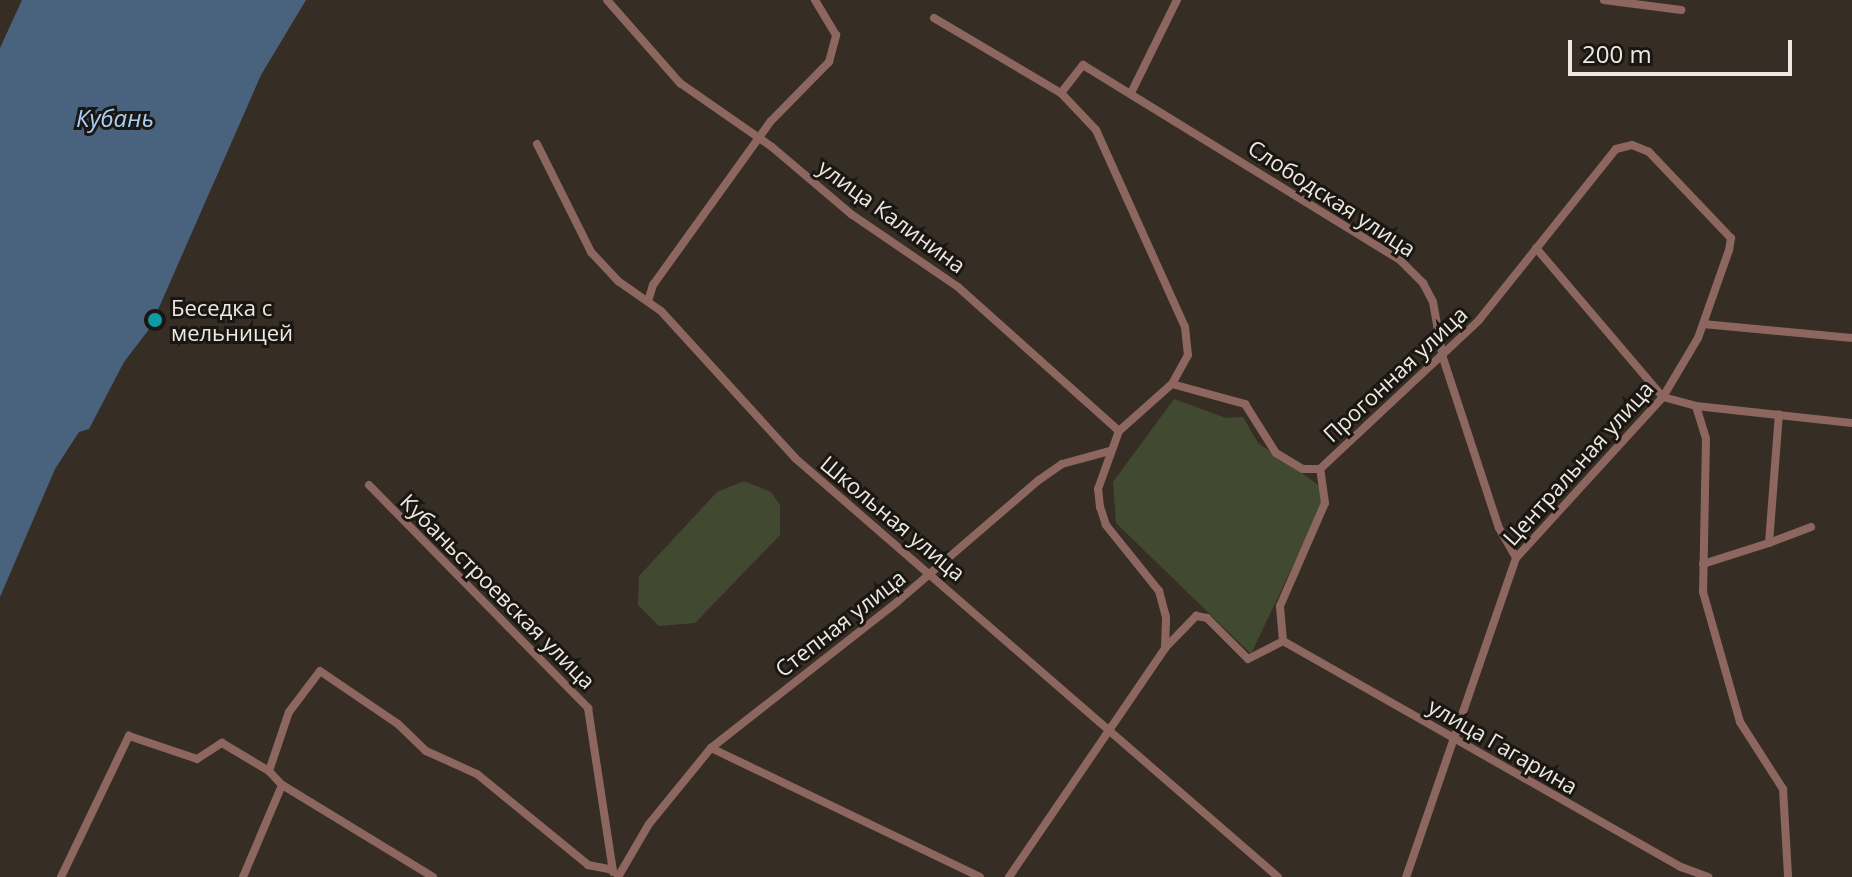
<!DOCTYPE html>
<html>
<head>
<meta charset="utf-8">
<style>
  body { margin:0 }
  #map { position:relative; width:1852px; height:877px; overflow:hidden; background:#362e24; font-family:"Open Sans",sans-serif }
  div>[style] { position:absolute }
  [style*='--x'] { left:calc(var(--x)*1px); top:calc(var(--y)*1px); width:calc(var(--w)*1px); rotate:calc(var(--a)*1deg) }
  .green>* { inset:0; background:#424931 }
  .water>* { inset:0; background:#49637f }
  .street>* { height:8px; margin:-4px; padding:0 4px; transform-origin:4px; border-radius:4px; background:#8d675f }
  .dots>* { width:22px; height:22px; translate:-50% -50%; box-sizing:border-box; border:4px solid #1a1712; border-radius:50% }
  span { translate:-50% -50%; white-space:nowrap; text-align:center; line-height:1.15; -webkit-text-stroke:6px #1a1712; paint-order:stroke }
  .street-label { font-size:22px; color:#ede8e1 }
  .poi-label { font-size:22px; color:#ede8e1 }
  .left { translate:0 -50%; text-align:left }
  .water-label { font-size:24px; color:#aacef6; font-style:italic }
  .scale { position:absolute; left:1568px; top:40px; width:224px; height:36px; box-sizing:border-box; border:4px solid #ede8e1; border-top:0; padding-left:10px; font-size:24px; line-height:28px; white-space:nowrap; color:#ede8e1; -webkit-text-stroke:6px #1a1712; paint-order:stroke }
</style>
</head>
<body>
<div id="map">
  <div class="green">
    <div style="clip-path:polygon(1174px 399px,1226px 418px,1243px 417px,1258px 443px,1320px 486px,1326px 496px,1251px 654px,1116px 523px,1113px 482px)"></div>
    <div style="clip-path:polygon(744px 481px,771px 492px,780px 505px,780px 535px,695px 623px,659px 626px,638px 605px,639px 576px,717px 492px)"></div>
  </div>
  <div class="water">
    <div style="clip-path:polygon(22px 0,306px 0,261px 75px,150px 328px,124px 362px,89px 429px,79px 432px,55px 469px,0 597px,0 48px)"></div>
  </div>
  <div class="street">
    <div style="--x:607;--y:0;--w:111;--a:48.7"></div>
    <div style="--x:680;--y:83;--w:112;--a:34.8"></div>
    <div style="--x:772;--y:147;--w:104;--a:40.3"></div>
    <div style="--x:851;--y:214;--w:130;--a:34.3"></div>
    <div style="--x:958;--y:287;--w:216;--a:41.8"></div>
    <div style="--x:1604;--y:0;--w:78;--a:7.4"></div>
    <div style="--x:934;--y:18;--w:147;--a:30.6"></div>
    <div style="--x:1061;--y:93;--w:51;--a:46.6"></div>
    <div style="--x:1096;--y:130;--w:216;--a:65.7"></div>
    <div style="--x:1185;--y:327;--w:28;--a:84"></div>
    <div style="--x:1188;--y:355;--w:33;--a:119"></div>
    <div style="--x:1132;--y:91;--w:102;--a:-63.7"></div>
    <div style="--x:1061;--y:93;--w:36;--a:-52"></div>
    <div style="--x:1083;--y:65;--w:372;--a:31.6"></div>
    <div style="--x:1400;--y:260;--w:33;--a:45"></div>
    <div style="--x:1423;--y:283;--w:21;--a:62"></div>
    <div style="--x:1433;--y:302;--w:57;--a:79.9"></div>
    <div style="--x:1443;--y:358;--w:179;--a:71.8"></div>
    <div style="--x:1499;--y:528;--w:34;--a:60"></div>
    <div style="--x:537;--y:144;--w:121;--a:63.4"></div>
    <div style="--x:591;--y:252;--w:40;--a:47"></div>
    <div style="--x:618;--y:281;--w:52;--a:34.9"></div>
    <div style="--x:661;--y:311;--w:199;--a:47.6"></div>
    <div style="--x:795;--y:458;--w:639;--a:40.94"></div>
    <div style="--x:1536;--y:248;--w:196;--a:49.6"></div>
    <div style="--x:1663;--y:397;--w:34;--a:15"></div>
    <div style="--x:1696;--y:406;--w:157;--a:6.2"></div>
    <div style="--x:649;--y:298;--w:14;--a:-73"></div>
    <div style="--x:653;--y:285;--w:202;--a:-54.3"></div>
    <div style="--x:771;--y:121;--w:83;--a:-45.5"></div>
    <div style="--x:829;--y:62;--w:28;--a:-75"></div>
    <div style="--x:836;--y:35;--w:41;--a:-121"></div>
    <div style="--x:1703;--y:324;--w:150;--a:5.4"></div>
    <div style="--x:1696;--y:406;--w:34;--a:73"></div>
    <div style="--x:1706;--y:439;--w:153;--a:91.1"></div>
    <div style="--x:1703;--y:592;--w:135;--a:74.1"></div>
    <div style="--x:1740;--y:722;--w:80;--a:57.3"></div>
    <div style="--x:1783;--y:789;--w:88;--a:86.7"></div>
    <div style="--x:369;--y:485;--w:313;--a:45.5"></div>
    <div style="--x:588;--y:708;--w:166;--a:81.3"></div>
    <div style="--x:1769;--y:543;--w:45;--a:-20.9"></div>
    <div style="--x:1703;--y:564;--w:69;--a:-17.7"></div>
    <div style="--x:1769;--y:543;--w:129;--a:-85.6"></div>
    <div style="--x:1283;--y:641;--w:35;--a:-95"></div>
    <div style="--x:1280;--y:606;--w:112;--a:-66.4"></div>
    <div style="--x:1325;--y:503;--w:34;--a:-98"></div>
    <div style="--x:1320;--y:469;--w:218;--a:-43.1"></div>
    <div style="--x:1479;--y:320;--w:219;--a:-51.3"></div>
    <div style="--x:1616;--y:149;--w:16;--a:-14"></div>
    <div style="--x:1632;--y:145;--w:18;--a:22"></div>
    <div style="--x:1649;--y:152;--w:119;--a:46.4"></div>
    <div style="--x:1731;--y:238;--w:12;--a:99"></div>
    <div style="--x:1729;--y:250;--w:93;--a:109.4"></div>
    <div style="--x:1698;--y:338;--w:69;--a:120.7"></div>
    <div style="--x:1663;--y:397;--w:218;--a:132.4"></div>
    <div style="--x:1516;--y:558;--w:337;--a:109"></div>
    <div style="--x:1283;--y:641;--w:458;--a:29.6"></div>
    <div style="--x:1681;--y:867;--w:29;--a:20"></div>
    <div style="--x:1165;--y:648;--w:31;--a:-88"></div>
    <div style="--x:1166;--y:617;--w:27;--a:-105"></div>
    <div style="--x:1159;--y:591;--w:85;--a:-128.8"></div>
    <div style="--x:1106;--y:525;--w:19;--a:-108"></div>
    <div style="--x:1100;--y:507;--w:18;--a:-96"></div>
    <div style="--x:1098;--y:489;--w:62;--a:-70.1"></div>
    <div style="--x:1119;--y:431;--w:71;--a:-41.6"></div>
    <div style="--x:1172;--y:384;--w:76;--a:15.3"></div>
    <div style="--x:1245;--y:404;--w:58;--a:57.7"></div>
    <div style="--x:1276;--y:453;--w:31;--a:31"></div>
    <div style="--x:1303;--y:469;--w:17;--a:0"></div>
    <div style="--x:711;--y:748;--w:298;--a:25.6"></div>
    <div style="--x:61;--y:877;--w:157;--a:-64.3"></div>
    <div style="--x:129;--y:736;--w:72;--a:18.7"></div>
    <div style="--x:197;--y:759;--w:30;--a:-33"></div>
    <div style="--x:222;--y:743;--w:55;--a:30.8"></div>
    <div style="--x:243;--y:877;--w:100;--a:-67"></div>
    <div style="--x:433;--y:877;--w:177;--a:-148.6"></div>
    <div style="--x:282;--y:785;--w:19;--a:-133"></div>
    <div style="--x:269;--y:771;--w:62;--a:-71.3"></div>
    <div style="--x:289;--y:712;--w:51;--a:-52.9"></div>
    <div style="--x:320;--y:671;--w:94;--a:34.2"></div>
    <div style="--x:398;--y:724;--w:39;--a:44"></div>
    <div style="--x:426;--y:751;--w:56;--a:24.3"></div>
    <div style="--x:477;--y:774;--w:144;--a:39.3"></div>
    <div style="--x:588;--y:865;--w:25;--a:11"></div>
    <div style="--x:618;--y:877;--w:61;--a:-59.7"></div>
    <div style="--x:649;--y:824;--w:98;--a:-50.8"></div>
    <div style="--x:711;--y:748;--w:236;--a:-38.1"></div>
    <div style="--x:897;--y:602;--w:187;--a:-40.7"></div>
    <div style="--x:1039;--y:480;--w:28;--a:-35"></div>
    <div style="--x:1062;--y:464;--w:50;--a:-15.2"></div>
    <div style="--x:1009;--y:877;--w:277;--a:-55.7"></div>
    <div style="--x:1165;--y:648;--w:45;--a:-45.9"></div>
    <div style="--x:1196;--y:616;--w:11;--a:10"></div>
    <div style="--x:1207;--y:618;--w:58;--a:45"></div>
    <div style="--x:1248;--y:659;--w:39;--a:-27"></div>
  </div>
  <div class="dots">
    <div style="left:155px;top:320px;background:#0f9aa8"></div>
  </div>
  <div class="street-label">
    <span style="left:1332px;top:198px;rotate:33deg">Слободская улица</span>
    <span style="left:892px;top:216px;rotate:36deg">улица Калинина</span>
    <span style="left:1395px;top:374px;rotate:-43deg">Прогонная улица</span>
    <span style="left:1578px;top:463px;rotate:-48deg">Центральная улица</span>
    <span style="left:893px;top:518px;rotate:40deg">Школьная улица</span>
    <span style="left:498px;top:591px;rotate:45deg">Кубаньстроевская улица</span>
    <span style="left:840px;top:623px;rotate:-38deg">Степная улица</span>
    <span style="left:1503px;top:746px;rotate:30deg">улица Гагарина</span>
  </div>
  <div class="poi-label">
    <span class="left" style="left:171px;top:320px">Беседка с<br>мельницей</span>
  </div>
  <div class="water-label">
    <span style="left:115px;top:118px">Кубань</span>
  </div>
  <div class="scale">200 m</div>
</div>
</body>
</html>
